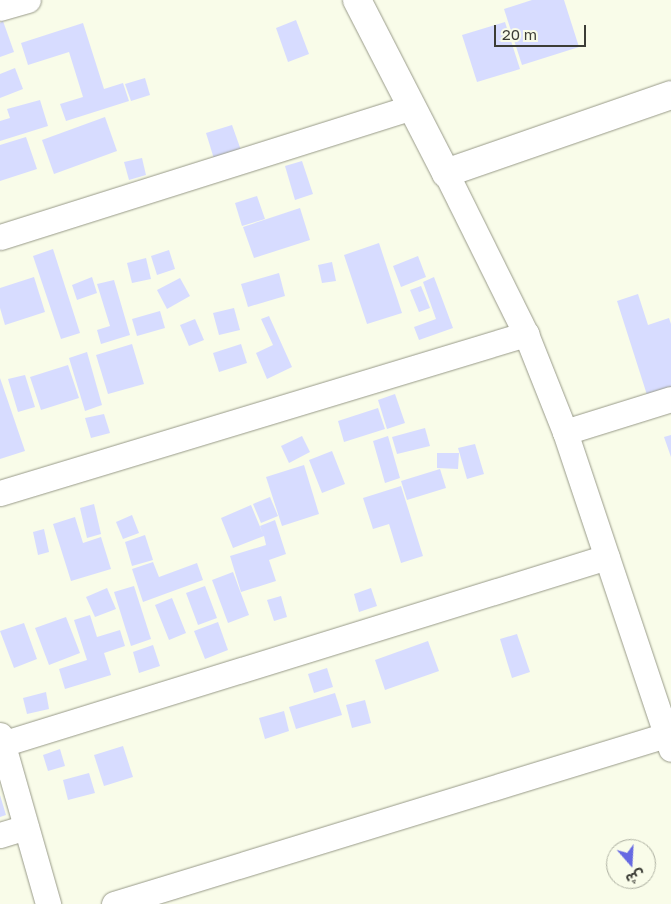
<!DOCTYPE html>
<html>
<head>
<meta charset="utf-8">
<style>
  body { margin:0 }
  #map { position:relative; width:671px; height:904px; overflow:hidden; background:#f9fce9; font-family:"Golos Text","Noto Sans Arabic",sans-serif }
  div>[style] { position:absolute }
  [style*='--x'] { left:calc(var(--x)*1px); top:calc(var(--y)*1px); width:calc(var(--w)*1px); rotate:calc(var(--a)*1deg) }
  .building>* { inset:0; background:#d7dcff }
  .roads { filter:drop-shadow(0 0 1px #989a89) drop-shadow(0 0 1px #989a89) }
  .minor>* { height:25px; margin:-12.5px; padding:0 12.5px; transform-origin:12.5px; border-radius:12.5px; background:#fff }
  .tertiary>* { height:28px; margin:-14px; padding:0 14px; transform-origin:14px; border-radius:14px; background:#fff }
  span { translate:-50% -50%; white-space:nowrap; text-align:center; line-height:1.15; -webkit-text-stroke:4px #f9fce9; paint-order:stroke }
  .north { position:absolute; left:606px; top:839px; width:50px; height:50px; box-sizing:border-box; background:#f9fce9; border:1px solid #adb0a1; border-radius:50%; rotate:161deg; font-size:14px; font-weight:700; line-height:20px; text-align:center; color:#3c3d36 }
  .north::after { content:''; display:block; margin:auto; width:18px; height:22px; background:#6669e2; clip-path:polygon(50% 0,100% 100%,50% 72%,0 100%) }
  .scale { position:absolute; left:494px; top:25px; width:92px; height:22px; box-sizing:border-box; border:2px solid #3c3d36; border-top:0; padding-left:6px; font-size:15px; line-height:18px; white-space:nowrap; color:#3c3d36; -webkit-text-stroke:4px #f9fce9; paint-order:stroke }
</style>
</head>
<body>
<div id="map">
  <div class="building">
    <div style="clip-path:polygon(532px 0,564px 0,579px 47px,522px 65px,504px 9px)"></div>
    <div style="clip-path:polygon(296px 20px,309px 54px,288px 62px,276px 28px)"></div>
    <div style="clip-path:polygon(3px 21px,14px 52px,0 57px,0 23px)"></div>
    <div style="clip-path:polygon(505px 22px,520px 69px,477px 82px,462px 35px)"></div>
    <div style="clip-path:polygon(83px 23px,104px 89px,123px 83px,129px 101px,66px 121px,60px 104px,83px 97px,69px 52px,28px 65px,21px 43px)"></div>
    <div style="clip-path:polygon(15px 68px,23px 89px,0 98px,0 74px)"></div>
    <div style="clip-path:polygon(145px 78px,150px 95px,131px 101px,125px 84px)"></div>
    <div style="clip-path:polygon(40px 100px,48px 126px,0 141px,0 121px,10px 118px,7px 109px)"></div>
    <div style="clip-path:polygon(105px 117px,117px 151px,54px 174px,42px 140px)"></div>
    <div style="clip-path:polygon(232px 125px,242px 153px,215px 162px,206px 133px)"></div>
    <div style="clip-path:polygon(26px 137px,37px 169px,0 181px,0 145px)"></div>
    <div style="clip-path:polygon(142px 158px,146px 175px,129px 180px,124px 162px)"></div>
    <div style="clip-path:polygon(302px 161px,313px 194px,295px 200px,285px 166px)"></div>
    <div style="clip-path:polygon(257px 196px,265px 219px,242px 226px,235px 203px)"></div>
    <div style="clip-path:polygon(300px 208px,310px 240px,254px 258px,243px 227px)"></div>
    <div style="clip-path:polygon(379px 243px,402px 313px,367px 324px,344px 255px)"></div>
    <div style="clip-path:polygon(53px 249px,80px 333px,61px 339px,33px 256px)"></div>
    <div style="clip-path:polygon(169px 250px,175px 269px,157px 275px,151px 256px)"></div>
    <div style="clip-path:polygon(418px 256px,426px 277px,401px 287px,393px 266px)"></div>
    <div style="clip-path:polygon(146px 258px,151px 279px,132px 283px,127px 263px)"></div>
    <div style="clip-path:polygon(332px 262px,336px 281px,322px 283px,318px 265px)"></div>
    <div style="clip-path:polygon(279px 273px,285px 296px,248px 307px,241px 284px)"></div>
    <div style="clip-path:polygon(34px 277px,45px 312px,5px 325px,0 308px,0 288px)"></div>
    <div style="clip-path:polygon(92px 277px,97px 293px,77px 300px,72px 285px)"></div>
    <div style="clip-path:polygon(434px 277px,453px 328px,419px 340px,414px 327px,436px 319px,423px 282px)"></div>
    <div style="clip-path:polygon(180px 278px,190px 296px,167px 309px,157px 290px)"></div>
    <div style="clip-path:polygon(114px 280px,130px 335px,101px 344px,97px 330px,110px 326px,97px 284px)"></div>
    <div style="clip-path:polygon(421px 286px,430px 308px,419px 312px,410px 290px)"></div>
    <div style="clip-path:polygon(638px 294px,648px 325px,669px 318px,671px 324px,671px 390px,648px 398px,617px 301px)"></div>
    <div style="clip-path:polygon(234px 308px,240px 330px,219px 335px,213px 313px)"></div>
    <div style="clip-path:polygon(160px 311px,165px 328px,137px 336px,132px 319px)"></div>
    <div style="clip-path:polygon(269px 316px,292px 367px,267px 379px,256px 353px,273px 345px,261px 319px)"></div>
    <div style="clip-path:polygon(195px 319px,204px 340px,189px 346px,180px 325px)"></div>
    <div style="clip-path:polygon(132px 344px,144px 384px,108px 394px,96px 355px)"></div>
    <div style="clip-path:polygon(241px 344px,247px 363px,219px 372px,213px 353px)"></div>
    <div style="clip-path:polygon(87px 352px,102px 405px,85px 411px,69px 358px)"></div>
    <div style="clip-path:polygon(68px 365px,79px 398px,41px 410px,30px 377px)"></div>
    <div style="clip-path:polygon(25px 375px,35px 407px,18px 412px,8px 379px)"></div>
    <div style="clip-path:polygon(0 378px,25px 451px,0 459px)"></div>
    <div style="clip-path:polygon(395px 394px,405px 423px,387px 429px,378px 400px)"></div>
    <div style="clip-path:polygon(378px 408px,385px 429px,344px 442px,338px 421px)"></div>
    <div style="clip-path:polygon(104px 414px,110px 433px,91px 438px,85px 418px)"></div>
    <div style="clip-path:polygon(425px 428px,430px 446px,397px 454px,392px 437px)"></div>
    <div style="clip-path:polygon(671px 435px,671px 457px,664px 437px)"></div>
    <div style="clip-path:polygon(302px 436px,310px 452px,289px 463px,281px 446px)"></div>
    <div style="clip-path:polygon(388px 436px,400px 478px,385px 483px,373px 441px)"></div>
    <div style="clip-path:polygon(475px 444px,484px 474px,467px 479px,458px 448px)"></div>
    <div style="clip-path:polygon(332px 451px,345px 484px,322px 493px,309px 460px)"></div>
    <div style="clip-path:polygon(437px 453px,459px 453px,458px 469px,437px 468px)"></div>
    <div style="clip-path:polygon(304px 465px,319px 514px,282px 526px,266px 477px)"></div>
    <div style="clip-path:polygon(440px 469px,446px 488px,407px 500px,401px 481px)"></div>
    <div style="clip-path:polygon(401px 486px,423px 556px,401px 563px,389px 524px,373px 529px,363px 498px)"></div>
    <div style="clip-path:polygon(270px 497px,278px 516px,261px 523px,253px 504px)"></div>
    <div style="clip-path:polygon(94px 504px,101px 534px,87px 538px,80px 508px)"></div>
    <div style="clip-path:polygon(251px 505px,263px 534px,260px 526px,275px 520px,286px 554px,269px 560px,276px 581px,241px 592px,230px 556px,266px 545px,264px 536px,233px 548px,221px 518px)"></div>
    <div style="clip-path:polygon(132px 515px,139px 533px,123px 539px,116px 522px)"></div>
    <div style="clip-path:polygon(75px 517px,83px 543px,101px 537px,111px 569px,71px 581px,53px 524px)"></div>
    <div style="clip-path:polygon(44px 529px,49px 552px,38px 555px,33px 532px)"></div>
    <div style="clip-path:polygon(145px 535px,153px 560px,132px 566px,125px 542px)"></div>
    <div style="clip-path:polygon(153px 562px,159px 577px,197px 563px,203px 580px,143px 602px,132px 569px)"></div>
    <div style="clip-path:polygon(233px 572px,249px 615px,228px 623px,212px 580px)"></div>
    <div style="clip-path:polygon(134px 586px,151px 639px,131px 646px,114px 592px)"></div>
    <div style="clip-path:polygon(205px 586px,217px 618px,198px 625px,186px 593px)"></div>
    <div style="clip-path:polygon(107px 588px,116px 609px,95px 617px,86px 597px)"></div>
    <div style="clip-path:polygon(371px 588px,377px 606px,359px 612px,354px 594px)"></div>
    <div style="clip-path:polygon(281px 596px,287px 617px,274px 621px,267px 600px)"></div>
    <div style="clip-path:polygon(172px 598px,186px 633px,169px 640px,155px 605px)"></div>
    <div style="clip-path:polygon(90px 615px,97px 637px,120px 630px,125px 646px,104px 653px,111px 675px,65px 689px,59px 669px,87px 660px,74px 620px)"></div>
    <div style="clip-path:polygon(66px 617px,80px 653px,49px 665px,35px 628px)"></div>
    <div style="clip-path:polygon(218px 622px,228px 650px,205px 659px,194px 631px)"></div>
    <div style="clip-path:polygon(24px 623px,37px 659px,14px 668px,0 631px)"></div>
    <div style="clip-path:polygon(517px 634px,530px 672px,512px 678px,500px 639px)"></div>
    <div style="clip-path:polygon(428px 641px,439px 671px,385px 690px,375px 660px)"></div>
    <div style="clip-path:polygon(153px 645px,160px 666px,139px 673px,133px 652px)"></div>
    <div style="clip-path:polygon(327px 668px,333px 687px,314px 693px,308px 674px)"></div>
    <div style="clip-path:polygon(46px 692px,49px 709px,27px 714px,23px 698px)"></div>
    <div style="clip-path:polygon(335px 693px,342px 715px,296px 729px,289px 707px)"></div>
    <div style="clip-path:polygon(365px 700px,371px 723px,352px 728px,346px 705px)"></div>
    <div style="clip-path:polygon(284px 711px,289px 731px,265px 739px,259px 718px)"></div>
    <div style="clip-path:polygon(123px 746px,133px 777px,104px 786px,94px 755px)"></div>
    <div style="clip-path:polygon(60px 749px,65px 766px,48px 771px,43px 755px)"></div>
    <div style="clip-path:polygon(89px 773px,95px 793px,68px 800px,63px 780px)"></div>
    <div style="clip-path:polygon(0 795px,6px 815px,0 817px)"></div>
  </div>
  <div class="roads">
    <div class="minor">
      <div style="--x:0;--y:8;--w:29;--a:-16"></div>
      <div style="--x:446;--y:173;--w:180;--a:63.6"></div>
      <div style="--x:526;--y:334;--w:105;--a:68.3"></div>
      <div style="--x:565;--y:432;--w:334;--a:71.5"></div>
      <div style="--x:0;--y:237;--w:432;--a:-17.5"></div>
      <div style="--x:565;--y:432;--w:111;--a:-17.3"></div>
      <div style="--x:0;--y:493;--w:550;--a:-16.82"></div>
      <div style="--x:0;--y:735;--w:176;--a:74.1"></div>
      <div style="--x:2;--y:744;--w:633;--a:-17.18"></div>
      <div style="--x:0;--y:835;--w:27;--a:-17"></div>
      <div style="--x:114;--y:904;--w:577;--a:-17.02"></div>
    </div>
    <div class="tertiary">
      <div style="--x:357;--y:0;--w:195;--a:62.8"></div>
      <div style="--x:446;--y:173;--w:238;--a:-19.1"></div>
    </div>
  </div>
  <div class="north">ش</div>
  <div class="scale">20 m</div>
</div>
</body>
</html>
